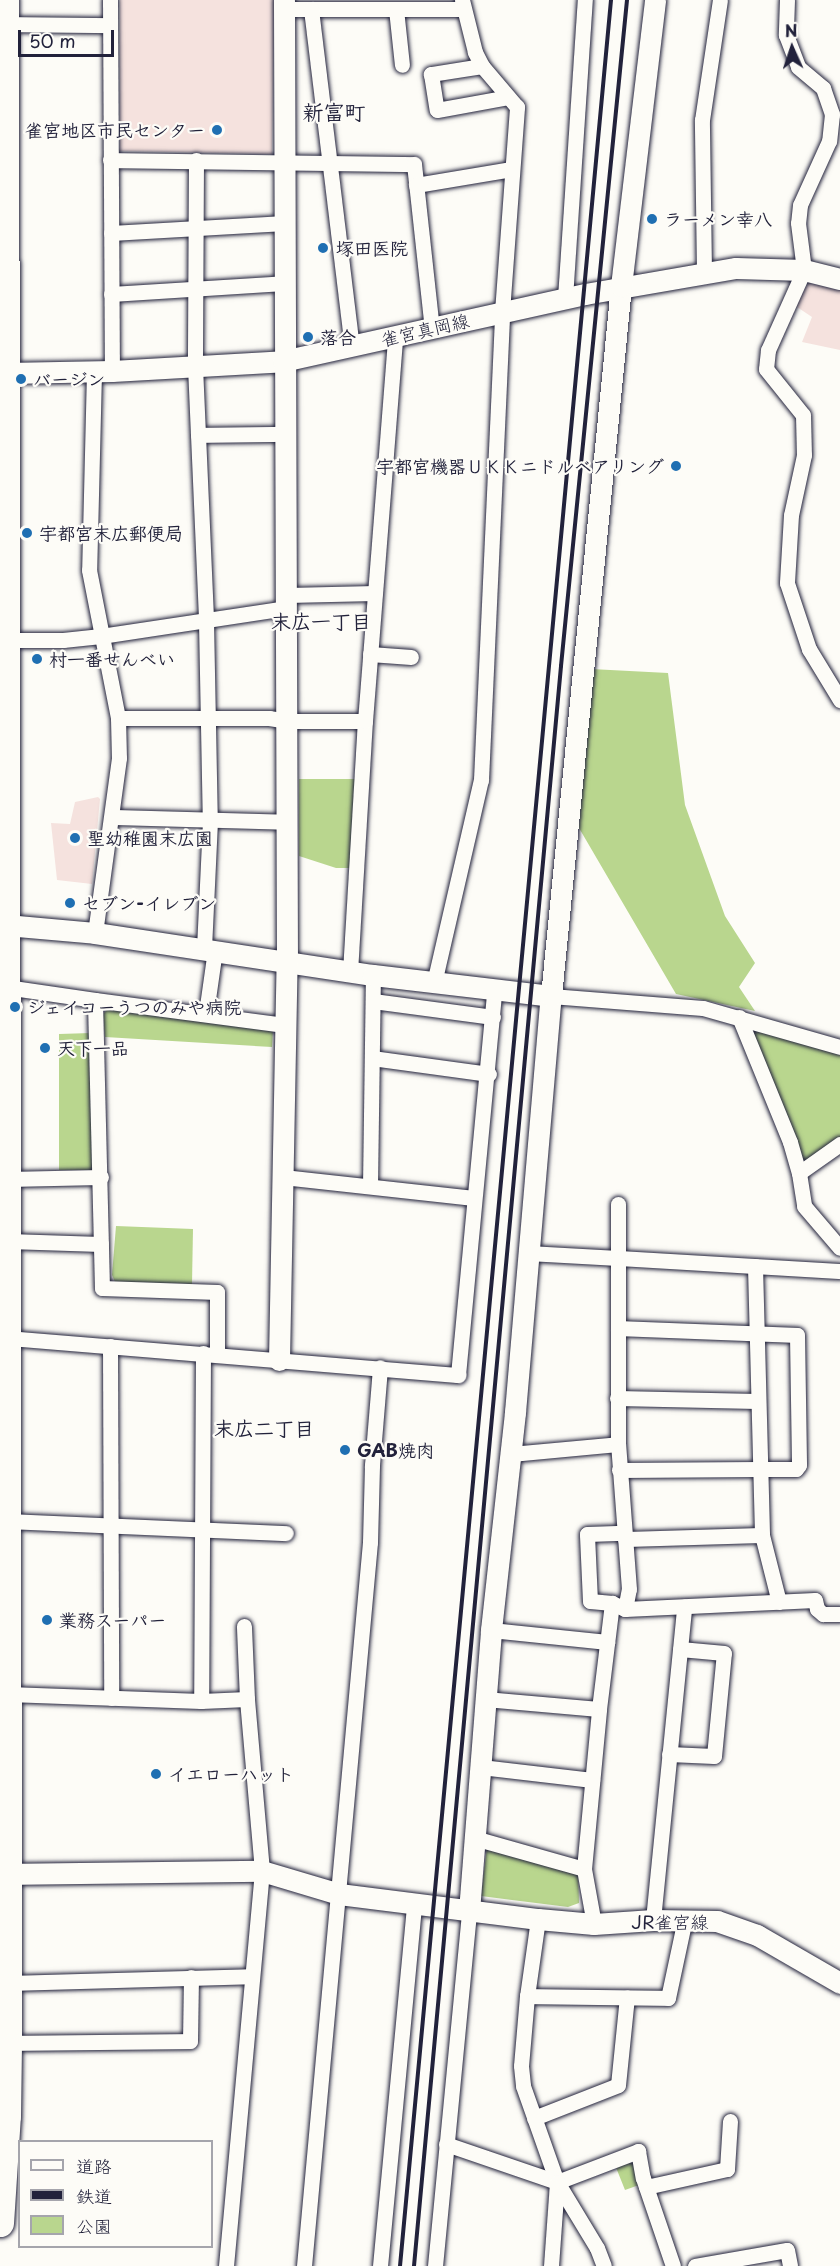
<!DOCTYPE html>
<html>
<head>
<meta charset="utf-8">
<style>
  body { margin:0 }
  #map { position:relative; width:840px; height:2266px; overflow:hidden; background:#fdfcf7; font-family:"Playpen Sans","Klee One",sans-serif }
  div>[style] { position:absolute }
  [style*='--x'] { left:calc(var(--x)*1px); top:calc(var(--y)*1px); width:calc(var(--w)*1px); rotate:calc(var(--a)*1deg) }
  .built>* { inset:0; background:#f5e2de }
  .green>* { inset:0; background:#b9d68e }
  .roads { filter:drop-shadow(0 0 2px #22223b) drop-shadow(0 0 2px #22223b) }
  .street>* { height:15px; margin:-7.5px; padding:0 7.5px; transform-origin:7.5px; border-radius:7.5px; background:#fdfcf7 }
  .secondary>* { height:21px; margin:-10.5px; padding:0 10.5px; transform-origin:10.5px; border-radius:10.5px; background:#fdfcf7 }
  .highway>* { height:27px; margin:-13.5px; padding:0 13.5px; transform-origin:13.5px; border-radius:13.5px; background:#fdfcf7 }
  .rail>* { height:4px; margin:-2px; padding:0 2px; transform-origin:2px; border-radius:2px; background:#22223b }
  .dots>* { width:16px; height:16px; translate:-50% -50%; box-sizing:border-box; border:3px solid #fdfcf7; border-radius:50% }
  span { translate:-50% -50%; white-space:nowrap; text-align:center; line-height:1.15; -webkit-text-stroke:4.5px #fdfcf7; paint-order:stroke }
  .poi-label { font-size:18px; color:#22223b; font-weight:700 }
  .right { translate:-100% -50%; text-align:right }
  .left { translate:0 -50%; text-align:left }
  .street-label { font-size:18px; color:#22223b }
  .neighbourhood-label { font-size:20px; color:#22223b; font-weight:700 }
  .quarter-label { font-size:21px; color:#22223b; font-weight:700 }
  .legend { position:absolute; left:18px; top:2140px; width:195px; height:108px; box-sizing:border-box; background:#fdfcf7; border:2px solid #a5a5ac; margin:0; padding:8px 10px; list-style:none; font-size:18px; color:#22223b }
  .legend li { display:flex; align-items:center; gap:12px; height:30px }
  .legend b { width:30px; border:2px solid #a5a5ac }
  .north { position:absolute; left:762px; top:18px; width:60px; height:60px; -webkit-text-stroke:4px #fdfcf7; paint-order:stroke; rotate:357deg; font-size:16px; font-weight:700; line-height:24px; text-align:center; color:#22223b }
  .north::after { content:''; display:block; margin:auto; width:21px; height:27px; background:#22223b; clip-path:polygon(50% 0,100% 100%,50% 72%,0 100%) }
  .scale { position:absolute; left:18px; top:30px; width:96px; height:27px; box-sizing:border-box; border:3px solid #22223b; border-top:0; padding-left:8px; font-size:18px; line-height:21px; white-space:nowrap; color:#22223b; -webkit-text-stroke:4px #fdfcf7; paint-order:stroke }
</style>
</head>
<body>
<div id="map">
  <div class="built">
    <div style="clip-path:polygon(120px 0,274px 0,272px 154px,120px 151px)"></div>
    <div style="clip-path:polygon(809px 283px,840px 290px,840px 350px,802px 342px,812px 317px,797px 307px,799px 297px)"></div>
    <div style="clip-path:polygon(98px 797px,100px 799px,92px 884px,57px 880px,51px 823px,70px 824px,75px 802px)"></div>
  </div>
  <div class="green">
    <div style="clip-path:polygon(591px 669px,668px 673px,685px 805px,725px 916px,755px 963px,739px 987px,755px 1011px,676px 994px,579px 828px)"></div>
    <div style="clip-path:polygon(299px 779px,357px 779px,353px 868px,336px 868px,299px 856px)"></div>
    <div style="clip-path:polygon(108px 1009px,273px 1030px,272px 1047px,105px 1037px,103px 1014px)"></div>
    <div style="clip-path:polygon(749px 1026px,840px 1054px,840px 1140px,804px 1166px)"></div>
    <div style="clip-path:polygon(91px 1033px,98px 1170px,59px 1170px,59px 1034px)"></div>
    <div style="clip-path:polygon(116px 1226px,193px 1229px,192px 1284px,115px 1282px,112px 1275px)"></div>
    <div style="clip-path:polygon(487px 1847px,578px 1871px,579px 1903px,568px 1907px,481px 1896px)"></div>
    <div style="clip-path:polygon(629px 2160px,637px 2165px,639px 2185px,625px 2190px,615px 2165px)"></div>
  </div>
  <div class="roads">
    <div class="street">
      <div style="--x:110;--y:0;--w:371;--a:89.7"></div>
      <div style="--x:787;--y:0;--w:35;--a:92"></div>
      <div style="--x:786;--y:35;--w:34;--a:69"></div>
      <div style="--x:798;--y:67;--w:33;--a:40"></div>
      <div style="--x:823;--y:88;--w:28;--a:71"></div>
      <div style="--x:832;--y:114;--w:27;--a:96"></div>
      <div style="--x:829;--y:141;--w:70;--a:114.4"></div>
      <div style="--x:800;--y:205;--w:18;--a:96"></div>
      <div style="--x:798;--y:223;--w:47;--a:82.7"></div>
      <div style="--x:804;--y:270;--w:88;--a:114.2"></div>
      <div style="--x:768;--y:350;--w:19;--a:96"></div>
      <div style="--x:766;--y:369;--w:59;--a:51.2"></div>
      <div style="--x:803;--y:415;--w:40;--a:88.6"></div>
      <div style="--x:804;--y:455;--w:61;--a:102.2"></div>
      <div style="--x:791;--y:515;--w:68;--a:93.4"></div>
      <div style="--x:787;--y:583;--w:70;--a:71.6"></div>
      <div style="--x:809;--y:649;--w:60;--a:58.7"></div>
      <div style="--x:284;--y:9;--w:179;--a:0"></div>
      <div style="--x:311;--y:9;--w:340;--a:83.1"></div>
      <div style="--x:396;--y:9;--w:56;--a:83.9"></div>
      <div style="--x:6;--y:24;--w:104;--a:0.6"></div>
      <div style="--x:482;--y:66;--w:52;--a:171.1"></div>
      <div style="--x:431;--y:74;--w:36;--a:81"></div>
      <div style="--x:437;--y:110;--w:72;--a:-10.4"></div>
      <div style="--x:110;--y:160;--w:304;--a:0.8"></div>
      <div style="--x:414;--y:164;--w:166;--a:83.8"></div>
      <div style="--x:196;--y:160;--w:206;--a:90.3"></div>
      <div style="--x:195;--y:366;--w:255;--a:87.5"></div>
      <div style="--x:206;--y:621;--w:200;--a:88.9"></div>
      <div style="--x:210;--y:821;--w:128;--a:92.7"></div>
      <div style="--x:416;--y:185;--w:97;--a:-9.5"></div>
      <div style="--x:111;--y:233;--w:174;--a:-3.3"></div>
      <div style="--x:704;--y:272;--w:152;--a:-90.8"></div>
      <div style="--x:702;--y:120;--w:121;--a:-81.5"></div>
      <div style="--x:111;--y:294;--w:173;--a:-3.6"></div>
      <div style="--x:565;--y:298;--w:299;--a:-86.2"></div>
      <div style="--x:94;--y:372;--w:198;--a:91.4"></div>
      <div style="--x:89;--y:570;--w:151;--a:78.9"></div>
      <div style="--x:118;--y:718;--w:40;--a:88.6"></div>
      <div style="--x:119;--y:758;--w:177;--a:97.8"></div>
      <div style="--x:198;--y:435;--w:86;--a:-0.7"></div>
      <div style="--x:287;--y:595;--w:88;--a:-1.3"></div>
      <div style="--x:7;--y:640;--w:56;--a:0"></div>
      <div style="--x:63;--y:640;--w:38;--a:-6"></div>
      <div style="--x:101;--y:636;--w:188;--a:-8.6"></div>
      <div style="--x:370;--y:654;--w:41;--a:4.2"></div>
      <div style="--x:118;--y:718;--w:151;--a:0"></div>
      <div style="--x:269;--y:718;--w:18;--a:9"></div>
      <div style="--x:287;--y:721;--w:78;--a:0"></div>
      <div style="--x:113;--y:817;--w:174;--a:1.6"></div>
      <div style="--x:350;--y:972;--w:251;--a:-86.6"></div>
      <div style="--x:365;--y:721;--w:385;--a:-85.5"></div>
      <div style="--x:434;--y:983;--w:208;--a:-77"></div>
      <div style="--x:481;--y:780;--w:468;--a:-87.4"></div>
      <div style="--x:502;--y:312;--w:206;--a:-85.8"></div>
      <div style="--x:517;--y:107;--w:54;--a:-130.5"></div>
      <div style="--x:482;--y:66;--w:16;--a:-117"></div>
      <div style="--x:475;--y:52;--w:54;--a:-104"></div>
      <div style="--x:6;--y:987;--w:90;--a:8.3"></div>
      <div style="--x:551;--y:996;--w:152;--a:4.5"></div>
      <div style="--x:703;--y:1008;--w:142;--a:15.9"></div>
      <div style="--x:373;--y:1001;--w:121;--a:7.6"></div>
      <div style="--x:206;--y:1013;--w:64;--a:-81.9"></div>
      <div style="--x:739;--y:1017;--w:135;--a:67.8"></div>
      <div style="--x:790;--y:1142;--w:32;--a:74"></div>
      <div style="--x:799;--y:1173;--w:33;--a:81"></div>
      <div style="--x:804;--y:1206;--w:55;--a:49.4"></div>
      <div style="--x:372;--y:1058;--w:118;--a:7.8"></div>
      <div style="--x:799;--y:1173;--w:50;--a:-35.3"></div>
      <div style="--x:283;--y:1177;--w:192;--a:6.3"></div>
      <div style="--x:7;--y:1179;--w:94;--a:-1.2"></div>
      <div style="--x:370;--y:1186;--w:211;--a:-89.2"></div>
      <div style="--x:8;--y:1241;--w:93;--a:1.8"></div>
      <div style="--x:528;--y:1253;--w:90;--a:3.2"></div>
      <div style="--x:618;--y:1258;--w:54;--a:-90"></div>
      <div style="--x:755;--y:1266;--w:269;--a:88.5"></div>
      <div style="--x:762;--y:1535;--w:69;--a:75.8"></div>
      <div style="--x:618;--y:1328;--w:179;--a:2.2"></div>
      <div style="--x:797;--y:1335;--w:130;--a:89.1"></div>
      <div style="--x:799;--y:1465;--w:5;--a:127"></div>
      <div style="--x:796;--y:1469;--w:37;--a:180"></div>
      <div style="--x:759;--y:1469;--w:140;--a:179.6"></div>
      <div style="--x:8;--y:1338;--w:452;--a:4.7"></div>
      <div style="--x:458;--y:1375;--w:386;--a:-84.6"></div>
      <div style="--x:110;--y:1346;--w:352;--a:89.8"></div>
      <div style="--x:203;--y:1353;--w:348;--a:90.3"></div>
      <div style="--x:201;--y:1701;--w:46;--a:-2.5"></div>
      <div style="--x:217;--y:1354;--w:62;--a:-90"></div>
      <div style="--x:217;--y:1292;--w:115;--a:-178"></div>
      <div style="--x:102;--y:1288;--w:288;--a:-91.4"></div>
      <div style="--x:95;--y:1000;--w:193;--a:7.5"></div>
      <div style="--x:617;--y:1398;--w:140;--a:1.2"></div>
      <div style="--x:511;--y:1454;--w:107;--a:-5.3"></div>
      <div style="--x:9;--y:1521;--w:277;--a:2.5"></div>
      <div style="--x:625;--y:1539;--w:137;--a:-1.7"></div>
      <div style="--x:612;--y:1603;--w:22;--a:-175"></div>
      <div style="--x:590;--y:1601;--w:67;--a:-92.6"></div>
      <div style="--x:587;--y:1534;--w:37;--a:-2"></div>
      <div style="--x:625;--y:1609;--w:190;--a:-2.7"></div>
      <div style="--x:815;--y:1600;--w:9;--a:77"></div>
      <div style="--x:817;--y:1609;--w:8;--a:40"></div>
      <div style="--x:823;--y:1614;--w:17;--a:0"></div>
      <div style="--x:491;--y:1630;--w:117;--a:5.9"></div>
      <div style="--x:8;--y:1694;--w:193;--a:2.1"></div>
      <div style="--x:485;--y:1699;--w:114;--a:5"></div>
      <div style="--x:669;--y:1754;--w:45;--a:2.5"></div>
      <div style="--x:714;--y:1756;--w:103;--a:-84.5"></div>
      <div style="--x:724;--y:1653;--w:44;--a:-174.8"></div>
      <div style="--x:481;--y:1767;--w:112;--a:6.7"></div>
      <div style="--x:474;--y:1838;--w:114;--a:15.7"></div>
      <div style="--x:538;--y:1919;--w:78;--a:98.1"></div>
      <div style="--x:527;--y:1996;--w:70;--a:94.9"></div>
      <div style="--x:521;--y:2066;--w:20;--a:84"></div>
      <div style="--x:523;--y:2086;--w:102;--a:70.5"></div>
      <div style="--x:557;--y:2182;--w:77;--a:58.8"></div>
      <div style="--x:597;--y:2248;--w:19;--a:69"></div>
      <div style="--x:653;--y:1920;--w:315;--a:-84.3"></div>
      <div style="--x:594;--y:1924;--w:56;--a:-100.3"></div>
      <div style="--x:584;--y:1869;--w:161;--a:-84.6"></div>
      <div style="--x:599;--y:1709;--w:107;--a:-83"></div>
      <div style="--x:612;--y:1603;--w:14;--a:25"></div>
      <div style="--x:625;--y:1609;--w:20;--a:-79"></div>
      <div style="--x:629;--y:1589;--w:145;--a:-94.3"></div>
      <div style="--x:618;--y:1444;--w:186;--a:-90"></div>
      <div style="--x:618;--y:1258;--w:222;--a:3.4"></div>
      <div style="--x:7;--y:1983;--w:245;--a:-1.6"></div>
      <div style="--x:527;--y:1996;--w:141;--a:0.8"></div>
      <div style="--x:668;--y:1998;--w:81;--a:-77.9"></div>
      <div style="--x:8;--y:2043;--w:182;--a:-0.6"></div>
      <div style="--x:190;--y:2041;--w:64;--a:-89.1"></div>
      <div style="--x:534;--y:2118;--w:90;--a:-21.4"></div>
      <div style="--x:618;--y:2085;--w:88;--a:-84.2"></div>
      <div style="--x:446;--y:2144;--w:117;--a:18.9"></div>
      <div style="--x:557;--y:2182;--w:87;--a:-20.9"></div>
      <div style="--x:638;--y:2151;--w:27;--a:80"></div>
      <div style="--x:643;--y:2178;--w:93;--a:71.2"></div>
      <div style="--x:646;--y:2187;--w:83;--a:-12.5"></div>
      <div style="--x:727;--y:2169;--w:48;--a:-86.4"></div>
      <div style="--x:226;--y:2266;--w:397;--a:-84.8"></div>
      <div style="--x:262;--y:1871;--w:173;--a:-95"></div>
      <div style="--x:247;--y:1699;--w:73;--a:-92.4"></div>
      <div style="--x:304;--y:2266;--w:727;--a:-84.79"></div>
      <div style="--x:370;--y:1542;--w:77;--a:-88.5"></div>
      <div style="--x:372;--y:1465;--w:98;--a:-85.3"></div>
      <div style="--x:380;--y:2266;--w:364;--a:-84.6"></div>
      <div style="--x:435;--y:2266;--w:357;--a:-84.5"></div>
      <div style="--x:551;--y:2266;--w:84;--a:-85.9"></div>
      <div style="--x:695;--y:2266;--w:93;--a:-9.9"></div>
      <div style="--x:787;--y:2250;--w:16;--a:79"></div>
    </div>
    <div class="secondary">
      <div style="--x:6;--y:373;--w:106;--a:-1.1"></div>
      <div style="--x:112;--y:371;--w:171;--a:-3.3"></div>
      <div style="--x:283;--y:361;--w:309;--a:-12.5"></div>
      <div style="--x:585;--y:294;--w:153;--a:-9.8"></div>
      <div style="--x:736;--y:268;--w:68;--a:1.7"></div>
      <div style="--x:804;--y:270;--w:37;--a:14"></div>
      <div style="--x:6;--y:925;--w:89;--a:5.1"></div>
      <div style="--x:95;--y:933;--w:281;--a:8.6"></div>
      <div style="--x:373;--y:975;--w:179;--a:6.7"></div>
      <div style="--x:279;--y:1360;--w:399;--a:-88.9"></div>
      <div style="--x:287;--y:961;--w:961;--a:-90.18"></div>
      <div style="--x:0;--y:1874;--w:262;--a:-0.7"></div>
      <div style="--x:262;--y:1871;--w:80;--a:16.6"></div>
      <div style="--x:339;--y:1894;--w:201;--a:7.2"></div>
      <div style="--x:538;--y:1919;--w:56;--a:5.1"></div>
      <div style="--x:594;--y:1924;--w:59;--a:-3.9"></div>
      <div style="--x:653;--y:1920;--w:64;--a:0.9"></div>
      <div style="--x:717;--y:1921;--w:42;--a:19.3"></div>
      <div style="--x:757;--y:1935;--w:96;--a:30"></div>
      <div style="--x:469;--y:1911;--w:282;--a:-85.5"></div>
      <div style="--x:491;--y:1630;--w:219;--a:-83.7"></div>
      <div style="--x:515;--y:1412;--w:418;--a:-85.1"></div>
      <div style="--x:551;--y:996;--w:713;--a:-84.37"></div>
      <div style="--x:621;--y:286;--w:288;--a:-83.2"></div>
    </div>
    <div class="highway">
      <div style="--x:0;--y:2223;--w:107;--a:-86.3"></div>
      <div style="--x:7;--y:2116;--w:73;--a:-89.2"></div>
      <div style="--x:8;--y:2043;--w:2043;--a:-90.08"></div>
    </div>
  </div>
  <div class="rail">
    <div style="--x:400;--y:2266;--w:2276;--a:-84.68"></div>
    <div style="--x:414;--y:2266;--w:1607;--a:-84.75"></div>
    <div style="--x:561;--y:666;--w:669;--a:-84.34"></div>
  </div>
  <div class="dots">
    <div style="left:217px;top:130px;background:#1f6fb2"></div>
    <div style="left:652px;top:219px;background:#1f6fb2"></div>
    <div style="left:323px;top:248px;background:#1f6fb2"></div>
    <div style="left:308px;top:337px;background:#1f6fb2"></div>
    <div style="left:21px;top:379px;background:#1f6fb2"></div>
    <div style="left:676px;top:466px;background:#1f6fb2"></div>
    <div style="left:27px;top:533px;background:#1f6fb2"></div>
    <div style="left:37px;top:659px;background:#1f6fb2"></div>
    <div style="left:75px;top:838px;background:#1f6fb2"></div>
    <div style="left:70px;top:903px;background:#1f6fb2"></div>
    <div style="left:15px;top:1007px;background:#1f6fb2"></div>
    <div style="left:45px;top:1048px;background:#1f6fb2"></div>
    <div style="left:345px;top:1450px;background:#1f6fb2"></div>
    <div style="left:47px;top:1620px;background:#1f6fb2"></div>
    <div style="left:156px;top:1774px;background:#1f6fb2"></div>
  </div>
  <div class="poi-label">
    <span class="right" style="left:205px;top:130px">雀宮地区市民センター</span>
    <span class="left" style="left:664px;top:219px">ラーメン幸八</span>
    <span class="left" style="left:336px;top:248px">塚田医院</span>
    <span class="left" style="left:320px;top:337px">落合</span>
    <span class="left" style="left:33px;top:379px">バージン</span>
    <span class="right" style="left:664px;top:466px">宇都宮機器ＵＫＫニドルベアリング</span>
    <span class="left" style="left:39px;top:533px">宇都宮末広郵便局</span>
    <span class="left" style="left:49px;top:659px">村一番せんべい</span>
    <span class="left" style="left:87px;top:838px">聖幼稚園末広園</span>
    <span class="left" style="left:82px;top:903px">セブン-イレブン</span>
    <span class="left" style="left:27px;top:1007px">ジェイコーうつのみや病院</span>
    <span class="left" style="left:57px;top:1048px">天下一品</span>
    <span class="left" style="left:357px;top:1450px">GAB焼肉</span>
    <span class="left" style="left:59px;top:1620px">業務スーパー</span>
    <span class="left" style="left:168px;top:1774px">イエローハット</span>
  </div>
  <div class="street-label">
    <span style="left:425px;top:330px;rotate:-13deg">雀宮真岡線</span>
    <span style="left:670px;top:1922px">JR雀宮線</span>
  </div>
  <div class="neighbourhood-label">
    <span style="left:321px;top:621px">末広一丁目</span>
    <span style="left:264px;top:1428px">末広二丁目</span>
  </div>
  <div class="quarter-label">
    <span style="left:334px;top:111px">新富町</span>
  </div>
  <ul class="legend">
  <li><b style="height:8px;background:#fdfcf7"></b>道路</li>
  <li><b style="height:8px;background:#22223b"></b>鉄道</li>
  <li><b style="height:16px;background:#b9d68e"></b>公園</li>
  </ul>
  <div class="north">N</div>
  <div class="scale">50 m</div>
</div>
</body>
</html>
